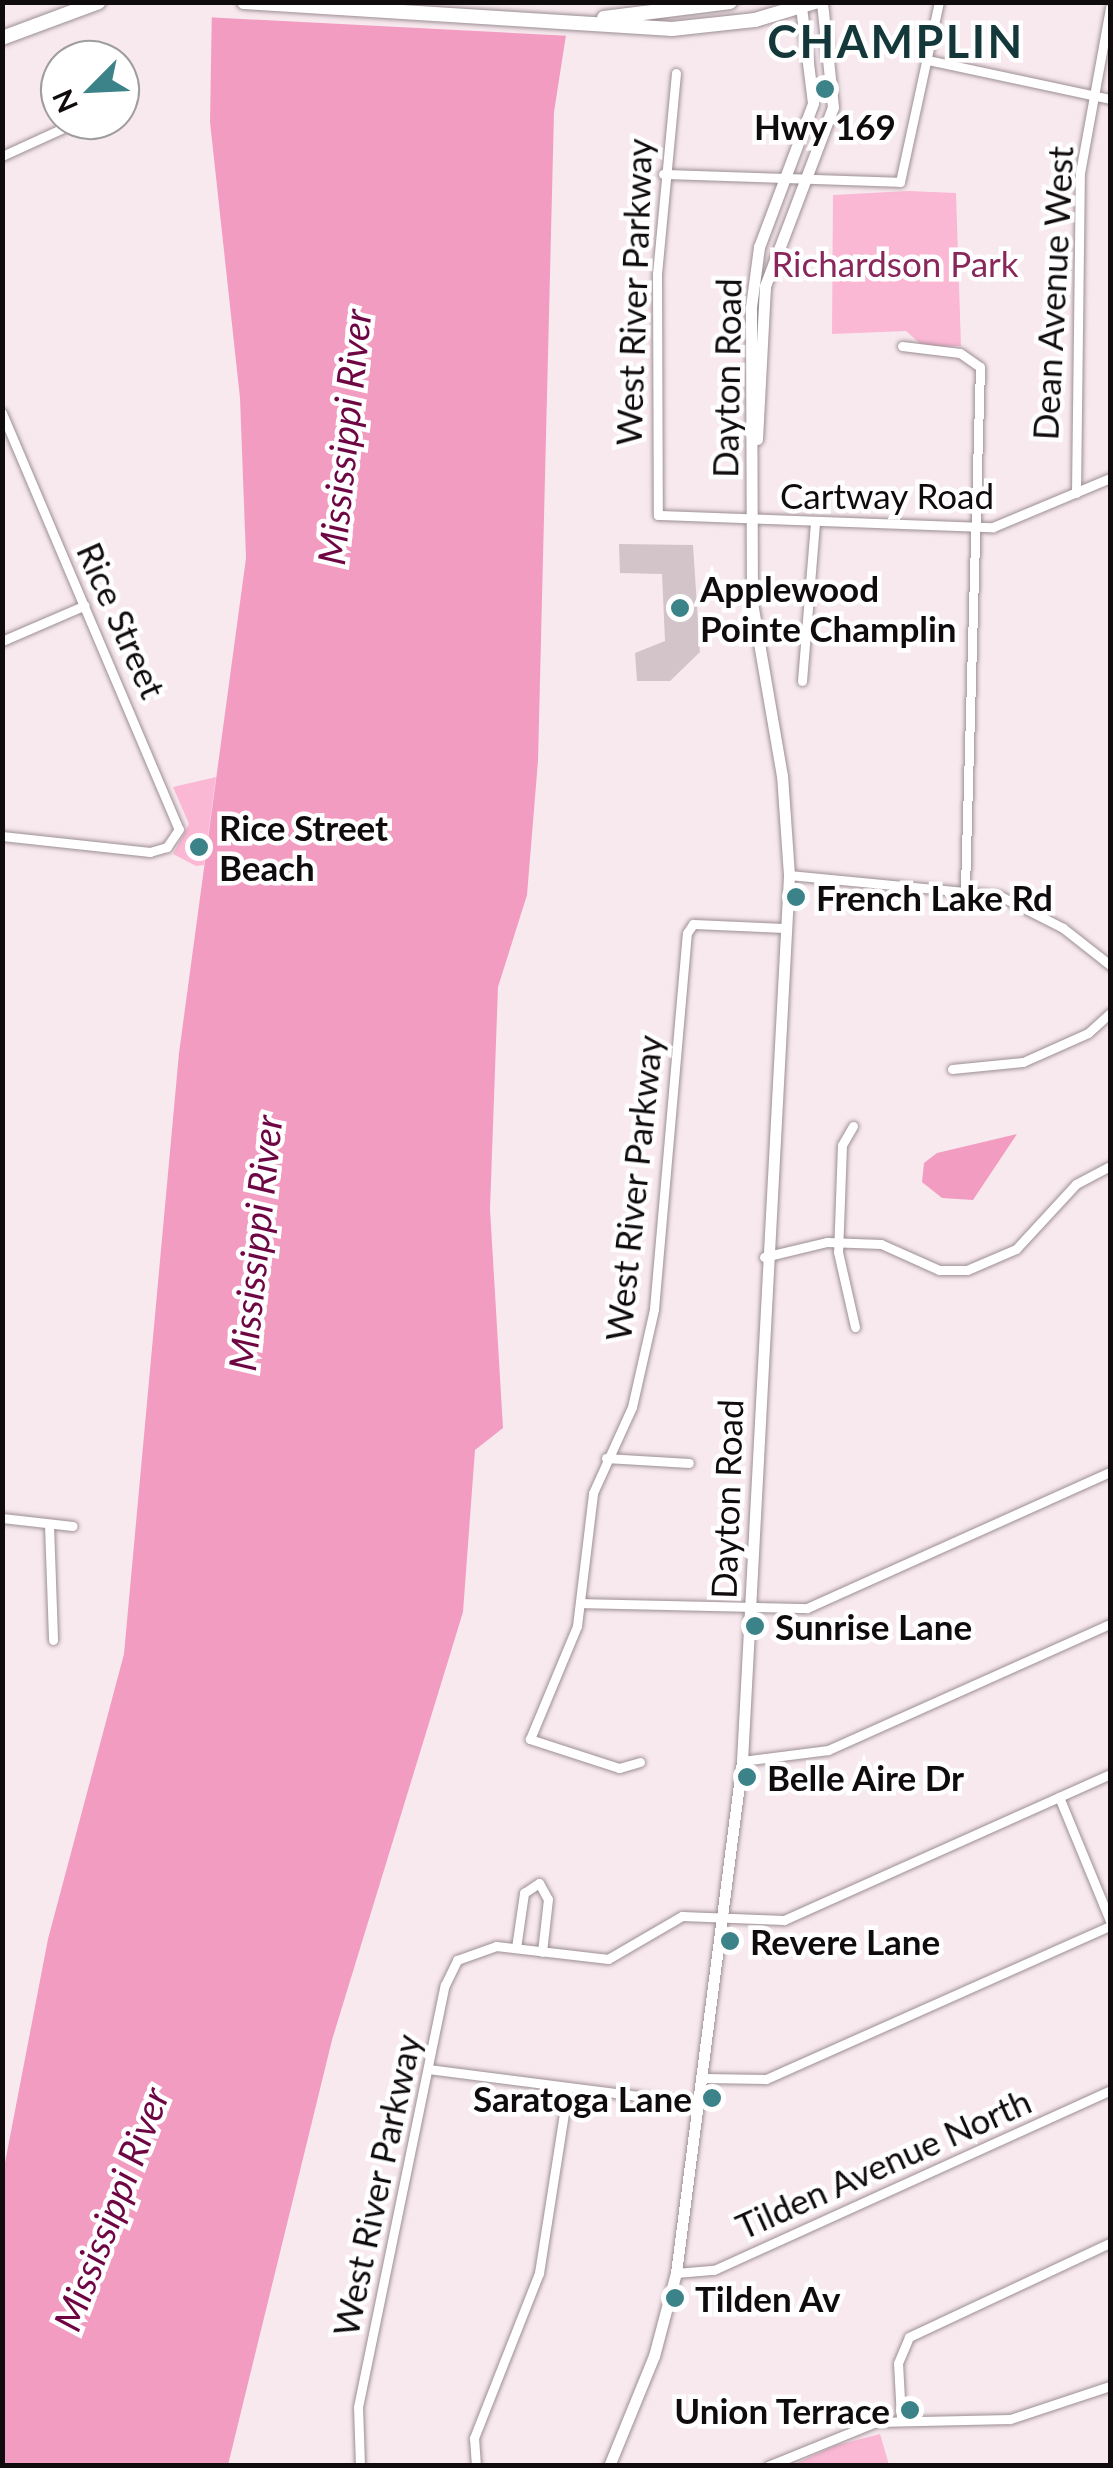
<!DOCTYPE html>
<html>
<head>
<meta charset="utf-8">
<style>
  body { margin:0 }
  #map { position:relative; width:1113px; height:2468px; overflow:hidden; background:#f8e9ef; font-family:Lato,sans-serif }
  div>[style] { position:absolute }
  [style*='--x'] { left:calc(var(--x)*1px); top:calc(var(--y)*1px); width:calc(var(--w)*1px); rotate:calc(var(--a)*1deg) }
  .green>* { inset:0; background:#fbb8d4 }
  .water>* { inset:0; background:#f39cc2 }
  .pier>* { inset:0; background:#f8e9ef }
  .building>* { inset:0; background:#d3c4ca }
  .roads { filter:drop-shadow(0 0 2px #9c8f94) drop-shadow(0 0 2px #9c8f94) }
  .minor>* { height:9px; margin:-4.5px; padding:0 4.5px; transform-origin:4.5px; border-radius:4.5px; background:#fff }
  .major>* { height:11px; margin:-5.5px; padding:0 5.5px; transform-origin:5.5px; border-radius:5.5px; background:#fff }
  .highway>* { height:14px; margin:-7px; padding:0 7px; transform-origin:7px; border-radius:7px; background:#fff }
  .dots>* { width:28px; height:28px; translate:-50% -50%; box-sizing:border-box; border:5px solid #fff; border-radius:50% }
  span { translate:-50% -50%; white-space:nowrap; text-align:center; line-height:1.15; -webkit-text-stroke:9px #fff; paint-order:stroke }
  .poi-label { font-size:35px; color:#100b0d; font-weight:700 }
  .left { translate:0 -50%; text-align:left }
  .right { translate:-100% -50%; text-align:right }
  .park-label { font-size:35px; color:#89265a }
  .street-label { font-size:35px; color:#100b0d }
  .water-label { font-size:38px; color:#6f0644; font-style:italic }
  .district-label { font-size:45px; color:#14373a; font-weight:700; letter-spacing:2.5px }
  .frame { position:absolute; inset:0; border:5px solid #100b0d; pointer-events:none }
  .north { position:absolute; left:40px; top:40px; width:100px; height:100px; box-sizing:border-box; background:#fff; border:2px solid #9f9d9e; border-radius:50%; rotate:246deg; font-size:28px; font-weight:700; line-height:40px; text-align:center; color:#100b0d }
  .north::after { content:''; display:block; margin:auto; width:35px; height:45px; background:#3b8389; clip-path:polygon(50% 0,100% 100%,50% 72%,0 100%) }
</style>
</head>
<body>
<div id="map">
  <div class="green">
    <div style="clip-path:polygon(908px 191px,956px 193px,961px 346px,924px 347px,906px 331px,832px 334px,833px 195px)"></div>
    <div style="clip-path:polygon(216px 777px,204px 865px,196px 866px,173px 854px,189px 824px,173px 787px)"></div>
    <div style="clip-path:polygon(880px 2434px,889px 2465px,793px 2465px,834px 2446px)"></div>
  </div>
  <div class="water">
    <div style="clip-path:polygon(212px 3px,571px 3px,554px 112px,538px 761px,527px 895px,498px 987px,490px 1209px,503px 1428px,475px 1450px,463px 1612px,332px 2040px,228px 2465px,3px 2466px,3px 2173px,48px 1939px,124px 1654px,179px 1053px,246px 558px,240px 398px,210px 122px)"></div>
    <div style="clip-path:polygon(1017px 1134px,973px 1200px,942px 1198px,922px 1182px,924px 1163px,937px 1153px)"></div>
  </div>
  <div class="pier">
    <div style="clip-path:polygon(207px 2px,576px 2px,571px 36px,204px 17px)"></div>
  </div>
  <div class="building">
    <div style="clip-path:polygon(619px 544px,693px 545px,700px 652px,670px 681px,637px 681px,635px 653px,665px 641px,662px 574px,620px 573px)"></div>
  </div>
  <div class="roads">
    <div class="minor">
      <div style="--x:928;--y:60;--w:186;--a:12.1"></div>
      <div style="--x:676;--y:73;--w:201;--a:95.4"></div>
      <div style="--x:657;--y:273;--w:242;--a:89.8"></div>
      <div style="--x:658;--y:515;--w:335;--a:2.1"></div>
      <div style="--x:993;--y:527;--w:127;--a:-22.7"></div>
      <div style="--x:2;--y:156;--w:87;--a:-24.5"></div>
      <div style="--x:663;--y:174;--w:237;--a:1.9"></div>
      <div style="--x:900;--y:182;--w:184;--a:-77.8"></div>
      <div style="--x:902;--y:346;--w:58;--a:6.9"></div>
      <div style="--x:960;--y:353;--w:24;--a:35"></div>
      <div style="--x:980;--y:367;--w:521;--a:91.65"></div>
      <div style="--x:2;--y:413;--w:452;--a:67"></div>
      <div style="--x:179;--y:829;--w:22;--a:124"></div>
      <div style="--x:167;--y:847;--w:18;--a:164"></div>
      <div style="--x:150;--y:852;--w:149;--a:-173.8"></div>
      <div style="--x:1076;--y:493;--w:320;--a:-89.3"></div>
      <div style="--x:1080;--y:173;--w:168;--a:-79.7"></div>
      <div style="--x:2;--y:641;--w:90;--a:-23.4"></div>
      <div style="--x:802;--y:681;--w:158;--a:-85.3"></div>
      <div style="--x:789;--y:875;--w:210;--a:5.5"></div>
      <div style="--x:998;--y:895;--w:73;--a:26.9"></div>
      <div style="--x:1063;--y:928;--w:60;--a:38.2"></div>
      <div style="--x:952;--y:1069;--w:71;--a:-5.6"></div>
      <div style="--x:1023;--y:1062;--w:71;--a:-24"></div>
      <div style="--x:1088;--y:1033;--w:30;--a:-42"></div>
      <div style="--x:853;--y:1126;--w:22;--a:120"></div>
      <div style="--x:842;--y:1145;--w:107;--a:92.1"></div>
      <div style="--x:838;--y:1252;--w:77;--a:77.2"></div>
      <div style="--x:764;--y:1257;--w:65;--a:-13.4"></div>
      <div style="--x:827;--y:1242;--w:54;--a:2.1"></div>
      <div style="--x:881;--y:1244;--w:64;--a:24.1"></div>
      <div style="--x:939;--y:1270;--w:28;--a:0"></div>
      <div style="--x:967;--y:1270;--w:53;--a:-23.2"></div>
      <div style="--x:1016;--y:1249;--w:88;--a:-47.3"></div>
      <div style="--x:1076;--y:1184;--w:38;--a:-28"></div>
      <div style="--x:606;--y:1458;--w:83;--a:3.4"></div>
      <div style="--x:2;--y:1518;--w:71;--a:6.4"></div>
      <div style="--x:49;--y:1524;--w:116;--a:88"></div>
      <div style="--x:581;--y:1603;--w:226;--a:1.3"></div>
      <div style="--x:807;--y:1608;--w:332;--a:-24.2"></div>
      <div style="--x:742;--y:1761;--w:87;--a:-7.3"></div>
      <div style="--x:828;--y:1750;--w:309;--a:-24.1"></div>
      <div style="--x:640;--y:1762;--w:22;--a:164"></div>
      <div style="--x:619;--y:1768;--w:94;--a:-162"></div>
      <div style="--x:530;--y:1739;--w:122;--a:-67.4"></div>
      <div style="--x:577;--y:1626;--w:134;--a:-83.1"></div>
      <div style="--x:593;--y:1493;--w:94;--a:-65.6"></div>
      <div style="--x:632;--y:1407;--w:100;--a:-77.3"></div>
      <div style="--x:654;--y:1309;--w:377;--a:-85"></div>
      <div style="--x:687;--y:933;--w:11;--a:-56"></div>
      <div style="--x:693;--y:924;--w:92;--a:2.5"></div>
      <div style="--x:1059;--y:1797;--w:134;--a:67.6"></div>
      <div style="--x:516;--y:1948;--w:56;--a:-81.7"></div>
      <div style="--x:524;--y:1893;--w:18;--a:-34"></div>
      <div style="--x:539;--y:1883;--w:18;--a:61"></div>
      <div style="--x:548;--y:1899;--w:53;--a:96.5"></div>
      <div style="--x:428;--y:2069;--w:275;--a:7.3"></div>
      <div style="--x:705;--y:2078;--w:61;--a:0.9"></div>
      <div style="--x:766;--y:2079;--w:376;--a:-24"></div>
      <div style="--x:676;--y:2273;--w:38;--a:-5"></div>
      <div style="--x:714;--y:2270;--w:435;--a:-24.4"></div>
      <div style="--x:901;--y:2418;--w:55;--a:-93.1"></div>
      <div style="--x:898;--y:2363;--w:28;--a:-67"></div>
      <div style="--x:909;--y:2337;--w:222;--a:-25.1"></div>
      <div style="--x:360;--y:2466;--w:59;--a:-91.9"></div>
      <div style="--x:358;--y:2407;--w:431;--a:-78.4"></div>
      <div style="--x:445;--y:1985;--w:28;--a:-64"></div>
      <div style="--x:457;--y:1960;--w:41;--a:-19.7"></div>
      <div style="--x:496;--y:1946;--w:113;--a:6.6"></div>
      <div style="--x:608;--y:1959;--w:86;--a:-30.2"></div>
      <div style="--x:682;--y:1916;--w:102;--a:2.2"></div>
      <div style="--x:784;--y:1920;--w:357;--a:-24.1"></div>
      <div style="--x:476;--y:2466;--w:28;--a:-94"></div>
      <div style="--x:474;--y:2438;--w:177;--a:-68.5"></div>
      <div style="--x:539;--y:2273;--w:188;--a:-81.1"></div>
      <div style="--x:768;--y:2466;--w:117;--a:-22.2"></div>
      <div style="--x:876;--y:2422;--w:134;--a:-1.3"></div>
      <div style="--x:1010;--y:2419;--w:105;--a:-18.3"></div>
    </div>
    <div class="major">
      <div style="--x:757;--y:439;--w:153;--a:-87"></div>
      <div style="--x:765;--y:286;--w:191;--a:-69.2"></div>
      <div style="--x:833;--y:107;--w:106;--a:-96"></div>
      <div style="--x:609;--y:2466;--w:119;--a:-67.8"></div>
      <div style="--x:654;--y:2356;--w:86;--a:-75.2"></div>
      <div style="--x:676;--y:2273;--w:516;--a:-82.65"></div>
      <div style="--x:742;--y:1761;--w:887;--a:-86.96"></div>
      <div style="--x:789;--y:875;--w:99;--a:-94"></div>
      <div style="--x:782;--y:776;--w:176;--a:-99.8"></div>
      <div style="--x:752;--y:603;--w:296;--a:-90.2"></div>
      <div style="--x:751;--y:307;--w:61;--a:-82.4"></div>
      <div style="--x:759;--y:247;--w:154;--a:-69.4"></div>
      <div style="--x:813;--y:103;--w:97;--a:-97.1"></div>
    </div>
    <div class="highway">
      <div style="--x:244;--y:2;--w:429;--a:3.6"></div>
      <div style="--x:672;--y:29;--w:83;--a:-6.2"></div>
      <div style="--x:755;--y:20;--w:63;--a:-16.7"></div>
      <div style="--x:604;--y:18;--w:127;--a:-7.2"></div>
      <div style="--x:2;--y:38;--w:103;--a:-20.4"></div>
    </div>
  </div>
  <div class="dots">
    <div style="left:825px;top:89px;background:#3b8389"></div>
    <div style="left:680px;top:608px;background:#3b8389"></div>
    <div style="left:199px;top:847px;background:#3b8389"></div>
    <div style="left:796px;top:897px;background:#3b8389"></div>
    <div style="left:755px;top:1626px;background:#3b8389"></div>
    <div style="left:747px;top:1777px;background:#3b8389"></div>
    <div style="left:730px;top:1941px;background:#3b8389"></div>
    <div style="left:712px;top:2098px;background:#3b8389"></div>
    <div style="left:675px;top:2298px;background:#3b8389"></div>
    <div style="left:910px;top:2410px;background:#3b8389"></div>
  </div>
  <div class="poi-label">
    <span style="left:825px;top:126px">Hwy 169</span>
    <span class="left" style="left:700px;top:608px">Applewood<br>Pointe Champlin</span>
    <span class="left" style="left:219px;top:847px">Rice Street<br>Beach</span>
    <span class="left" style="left:816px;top:897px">French Lake Rd</span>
    <span class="left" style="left:775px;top:1626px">Sunrise Lane</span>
    <span class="left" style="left:767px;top:1777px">Belle Aire Dr</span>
    <span class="left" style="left:750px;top:1941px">Revere Lane</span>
    <span class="right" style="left:692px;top:2098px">Saratoga Lane</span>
    <span class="left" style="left:695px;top:2298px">Tilden Av</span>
    <span class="right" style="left:890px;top:2410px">Union Terrace</span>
  </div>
  <div class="park-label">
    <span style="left:895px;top:263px">Richardson Park</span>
  </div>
  <div class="street-label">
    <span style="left:633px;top:292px;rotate:-88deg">West River Parkway</span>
    <span style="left:1052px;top:293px;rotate:-87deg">Dean Avenue West</span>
    <span style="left:726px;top:378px;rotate:-89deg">Dayton Road</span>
    <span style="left:887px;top:495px">Cartway Road</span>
    <span style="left:122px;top:620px;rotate:66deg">Rice Street</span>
    <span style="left:633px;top:1188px;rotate:-84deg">West River Parkway</span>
    <span style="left:726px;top:1499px;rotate:-88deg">Dayton Road</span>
    <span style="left:883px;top:2163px;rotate:-24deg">Tilden Avenue North</span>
    <span style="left:376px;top:2185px;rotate:-78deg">West River Parkway</span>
  </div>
  <div class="water-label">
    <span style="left:344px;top:437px;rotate:-84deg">Mississippi River</span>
    <span style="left:255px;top:1243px;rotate:-84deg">Mississippi River</span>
    <span style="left:111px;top:2209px;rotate:-69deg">Mississippi River</span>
  </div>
  <div class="district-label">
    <span style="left:896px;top:42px">CHAMPLIN</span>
  </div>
  <div class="frame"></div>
  <div class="north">N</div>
</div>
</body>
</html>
